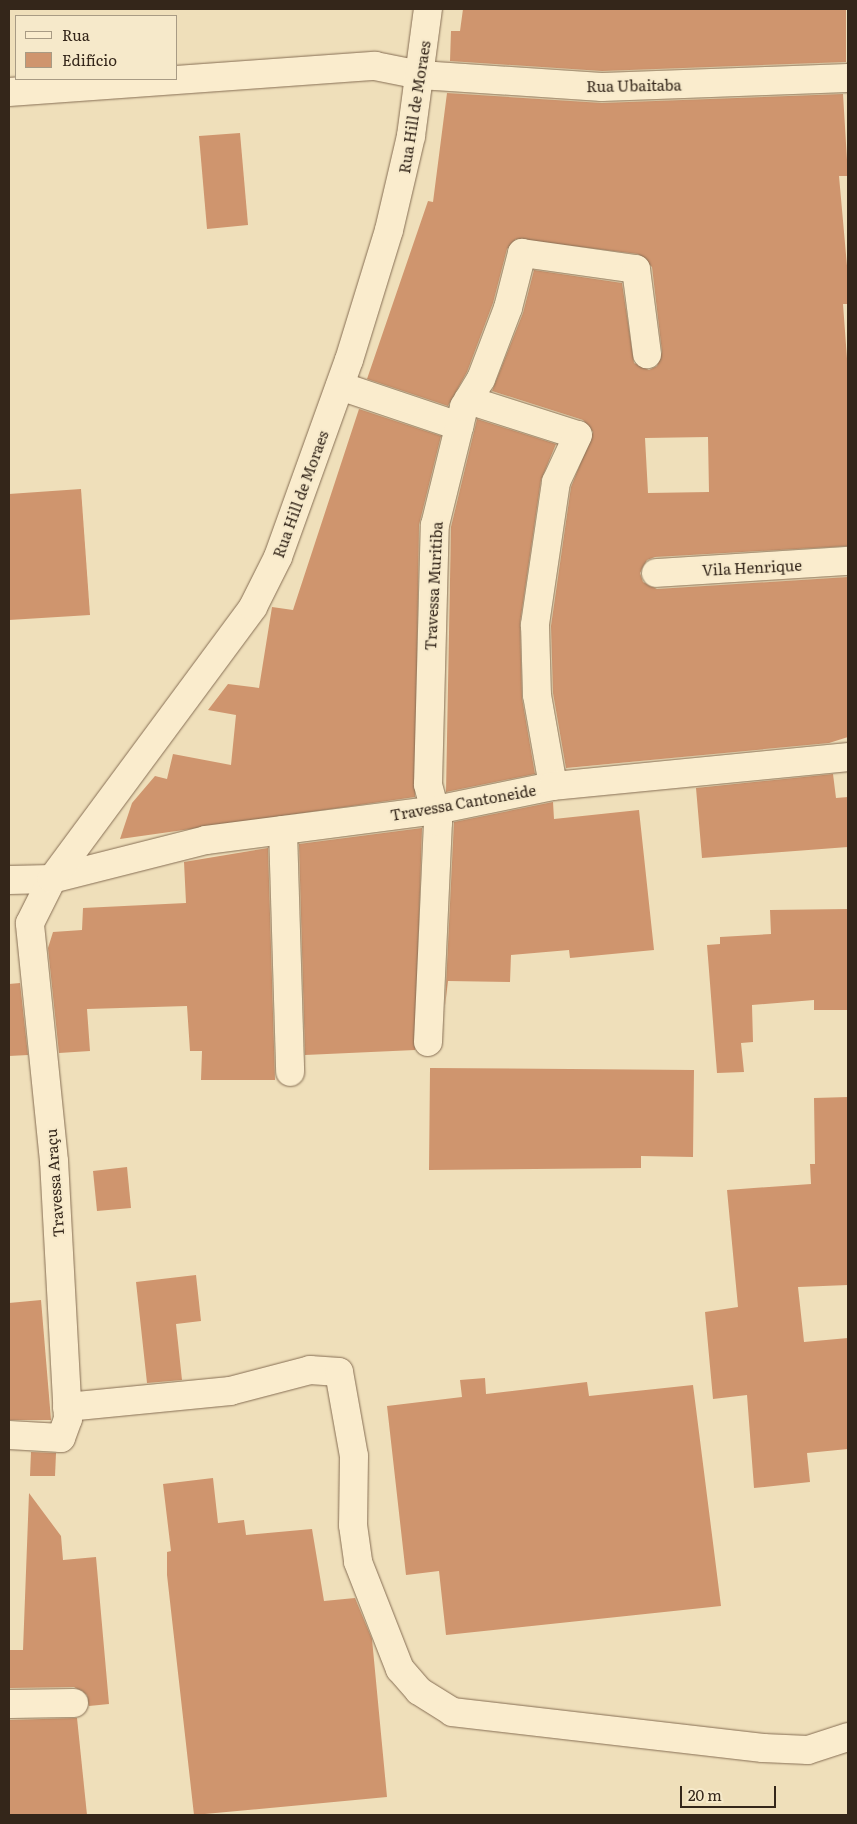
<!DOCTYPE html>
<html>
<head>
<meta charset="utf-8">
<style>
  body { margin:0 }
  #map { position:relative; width:857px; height:1824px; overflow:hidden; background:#efdfba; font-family:Literata,serif }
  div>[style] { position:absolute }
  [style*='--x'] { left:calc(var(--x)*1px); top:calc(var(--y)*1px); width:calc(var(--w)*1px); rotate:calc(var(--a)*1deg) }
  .building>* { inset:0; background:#cf956e }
  .roads { filter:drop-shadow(0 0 1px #866e54) drop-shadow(0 0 1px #866e54) }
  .minor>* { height:28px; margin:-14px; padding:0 14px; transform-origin:14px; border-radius:14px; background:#faeccd }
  span { translate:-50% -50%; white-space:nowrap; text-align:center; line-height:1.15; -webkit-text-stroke:4px #f6e9ca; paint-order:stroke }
  .street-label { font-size:15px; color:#34261a }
  .frame { position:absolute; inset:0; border:10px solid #34261a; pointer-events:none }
  .legend { position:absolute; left:15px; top:15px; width:162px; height:65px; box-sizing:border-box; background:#f6e9ca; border:1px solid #a89b84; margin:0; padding:6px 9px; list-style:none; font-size:15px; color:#34261a }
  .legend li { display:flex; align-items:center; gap:10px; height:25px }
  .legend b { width:25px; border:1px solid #a89b84 }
  .scale { position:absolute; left:680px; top:1786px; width:96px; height:22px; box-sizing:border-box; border:2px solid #34261a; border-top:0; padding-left:6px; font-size:15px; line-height:18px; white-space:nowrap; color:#34261a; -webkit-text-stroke:4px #f6e9ca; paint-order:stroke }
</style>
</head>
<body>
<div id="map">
  <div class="building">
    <div style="clip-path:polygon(463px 9px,846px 9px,846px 62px,602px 71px,450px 61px,451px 31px,460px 31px)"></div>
    <div style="clip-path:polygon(evenodd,447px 93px,602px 103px,843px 94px,848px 176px,839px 176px,848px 277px,848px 304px,843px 304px,848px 372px,848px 546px,655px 557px,647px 560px,640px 573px,643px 582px,657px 589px,848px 577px,848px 737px,829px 743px,566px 768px,553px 693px,551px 626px,571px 487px,593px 432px,583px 420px,492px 391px,523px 313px,534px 270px,622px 283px,634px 363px,649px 370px,657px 366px,662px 352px,652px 267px,638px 254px,516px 239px,507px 249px,493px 303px,467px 372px,448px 406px,367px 379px,428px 201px,433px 202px,447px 93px,708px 437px,709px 492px,648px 493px,645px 438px,708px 437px)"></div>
    <div style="clip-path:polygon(240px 133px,248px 225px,207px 229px,199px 136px)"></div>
    <div style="clip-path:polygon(359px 409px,441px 436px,419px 525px,415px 797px,120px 839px,132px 803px,155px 776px,167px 779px,173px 754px,231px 765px,236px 715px,208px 710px,228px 684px,259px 688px,272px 607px,293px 610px)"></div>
    <div style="clip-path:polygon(477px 419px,556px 444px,541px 480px,520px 623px,522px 698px,535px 774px,446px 792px,451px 527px)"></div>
    <div style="clip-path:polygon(81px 489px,90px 615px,9px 620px,9px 494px)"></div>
    <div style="clip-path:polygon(833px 774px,836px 798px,848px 797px,848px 847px,702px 858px,696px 788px)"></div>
    <div style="clip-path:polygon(553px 802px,554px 819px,639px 810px,654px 950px,570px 958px,569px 950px,511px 955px,510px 982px,448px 981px,445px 1006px,454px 822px)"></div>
    <div style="clip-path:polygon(422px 828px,415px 1050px,305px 1055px,299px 844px)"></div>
    <div style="clip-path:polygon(268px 848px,275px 1080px,201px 1080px,202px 1051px,190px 1051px,187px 1006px,87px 1009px,90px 1051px,59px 1053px,48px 948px,53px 932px,82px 930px,83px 908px,186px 903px,184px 862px)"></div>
    <div style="clip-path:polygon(848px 909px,848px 1010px,814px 1010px,814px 1000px,752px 1005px,753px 1042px,741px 1043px,744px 1072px,717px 1073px,707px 945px,720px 944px,720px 937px,771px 934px,770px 910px)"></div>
    <div style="clip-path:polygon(20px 983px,28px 1055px,9px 1056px,9px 984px)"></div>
    <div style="clip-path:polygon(430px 1068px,694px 1070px,693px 1157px,641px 1156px,641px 1168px,429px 1170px)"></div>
    <div style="clip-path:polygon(848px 1097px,848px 1285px,798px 1287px,804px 1342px,848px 1338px,848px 1449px,807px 1453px,810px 1482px,754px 1488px,747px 1395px,713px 1399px,705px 1312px,738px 1307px,727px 1190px,811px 1184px,810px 1164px,815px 1164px,814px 1098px)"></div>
    <div style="clip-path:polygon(127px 1167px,131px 1208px,97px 1211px,93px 1171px)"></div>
    <div style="clip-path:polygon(196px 1275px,201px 1321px,176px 1324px,182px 1380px,147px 1383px,136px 1282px)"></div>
    <div style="clip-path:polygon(41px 1300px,51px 1420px,9px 1420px,9px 1303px)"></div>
    <div style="clip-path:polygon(485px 1378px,486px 1394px,587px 1382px,589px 1396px,693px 1385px,721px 1606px,446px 1635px,439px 1571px,406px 1575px,387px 1406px,462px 1397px,460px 1380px)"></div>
    <div style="clip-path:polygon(31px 1452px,56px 1453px,55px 1476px,30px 1476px)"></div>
    <div style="clip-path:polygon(213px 1478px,218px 1523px,244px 1520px,246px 1535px,312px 1529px,324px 1601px,355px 1598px,372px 1639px,387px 1797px,194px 1815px,167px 1575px,167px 1552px,171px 1551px,163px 1484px)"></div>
    <div style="clip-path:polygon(29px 1493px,61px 1536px,63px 1560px,96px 1557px,109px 1704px,89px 1706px,87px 1695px,74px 1687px,9px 1688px,9px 1650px,23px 1650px)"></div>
    <div style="clip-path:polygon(77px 1718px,87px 1815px,9px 1815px,9px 1720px)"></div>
  </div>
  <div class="roads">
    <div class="minor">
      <div style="--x:9;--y:92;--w:367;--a:-4.1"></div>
      <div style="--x:375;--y:66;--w:46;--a:11.3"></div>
      <div style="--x:420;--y:75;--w:182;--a:3.8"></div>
      <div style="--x:602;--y:87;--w:246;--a:-2.1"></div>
      <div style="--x:340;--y:386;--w:126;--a:18.6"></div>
      <div style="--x:468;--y:400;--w:115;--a:17.7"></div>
      <div style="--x:578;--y:435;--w:52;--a:115.1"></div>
      <div style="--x:556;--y:482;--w:145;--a:98.4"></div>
      <div style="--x:535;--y:625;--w:70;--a:88.4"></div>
      <div style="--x:537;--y:695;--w:92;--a:80"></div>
      <div style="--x:656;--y:573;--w:192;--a:-3.6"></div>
      <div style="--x:283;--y:830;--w:242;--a:88.3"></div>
      <div style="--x:9;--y:880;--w:43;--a:-1.3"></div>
      <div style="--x:52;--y:879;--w:159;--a:-14.2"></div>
      <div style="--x:206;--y:840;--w:232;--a:-7.4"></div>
      <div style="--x:436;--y:810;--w:119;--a:-11.6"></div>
      <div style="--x:553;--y:786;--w:296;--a:-5.6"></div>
      <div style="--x:428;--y:1042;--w:220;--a:-87.4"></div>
      <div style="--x:438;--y:822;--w:39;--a:-105"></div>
      <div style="--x:428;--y:784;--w:259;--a:-88.5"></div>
      <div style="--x:435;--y:525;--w:122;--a:-76.2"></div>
      <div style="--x:464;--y:407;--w:33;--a:-59"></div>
      <div style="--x:481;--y:379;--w:76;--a:-69.2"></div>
      <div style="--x:508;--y:308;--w:57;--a:-75.7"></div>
      <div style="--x:522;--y:253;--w:115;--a:8"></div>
      <div style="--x:636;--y:269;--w:86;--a:82.6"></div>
      <div style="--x:67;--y:1407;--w:164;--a:-5.6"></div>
      <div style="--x:230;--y:1391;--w:83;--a:-14.7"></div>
      <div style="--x:310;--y:1370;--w:29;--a:4"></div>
      <div style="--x:339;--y:1372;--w:85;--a:79.9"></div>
      <div style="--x:354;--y:1456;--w:69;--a:90.8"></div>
      <div style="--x:353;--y:1525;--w:37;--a:82"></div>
      <div style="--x:358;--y:1562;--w:115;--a:68.6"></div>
      <div style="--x:400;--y:1669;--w:29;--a:49"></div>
      <div style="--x:419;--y:1691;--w:39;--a:32"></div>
      <div style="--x:452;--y:1712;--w:313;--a:6.6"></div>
      <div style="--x:763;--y:1748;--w:45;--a:2.5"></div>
      <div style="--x:808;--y:1750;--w:42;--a:-18"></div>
      <div style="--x:9;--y:1435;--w:52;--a:3.3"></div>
      <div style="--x:61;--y:1438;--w:20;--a:-70"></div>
      <div style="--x:68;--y:1419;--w:258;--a:-93.1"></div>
      <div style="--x:54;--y:1161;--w:239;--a:-95.8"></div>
      <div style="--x:30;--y:923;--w:49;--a:-63.4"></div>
      <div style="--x:52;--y:879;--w:338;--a:-53.5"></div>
      <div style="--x:253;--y:607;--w:56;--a:-63.4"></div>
      <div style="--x:278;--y:557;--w:209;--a:-70.2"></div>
      <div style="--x:349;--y:360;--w:136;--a:-72.9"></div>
      <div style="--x:389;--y:230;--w:97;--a:-76.8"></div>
      <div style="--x:411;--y:136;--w:128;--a:-82.4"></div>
      <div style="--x:9;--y:1704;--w:65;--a:-0.9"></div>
    </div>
  </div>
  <div class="street-label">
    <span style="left:634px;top:85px;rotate:-1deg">Rua Ubaitaba</span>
    <span style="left:414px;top:107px;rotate:-81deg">Rua Hill de Moraes</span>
    <span style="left:300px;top:494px;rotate:-70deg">Rua Hill de Moraes</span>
    <span style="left:752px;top:567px;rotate:-3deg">Vila Henrique</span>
    <span style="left:433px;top:586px;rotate:-87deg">Travessa Muritiba</span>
    <span style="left:463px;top:802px;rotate:-10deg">Travessa Cantoneide</span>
    <span style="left:54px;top:1183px;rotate:-94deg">Travessa Araçu</span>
  </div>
  <div class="frame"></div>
  <ul class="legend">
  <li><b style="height:6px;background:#faeccd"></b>Rua</li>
  <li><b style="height:14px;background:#cf956e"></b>Edifício</li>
  </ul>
  <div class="scale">20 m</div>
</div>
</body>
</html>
